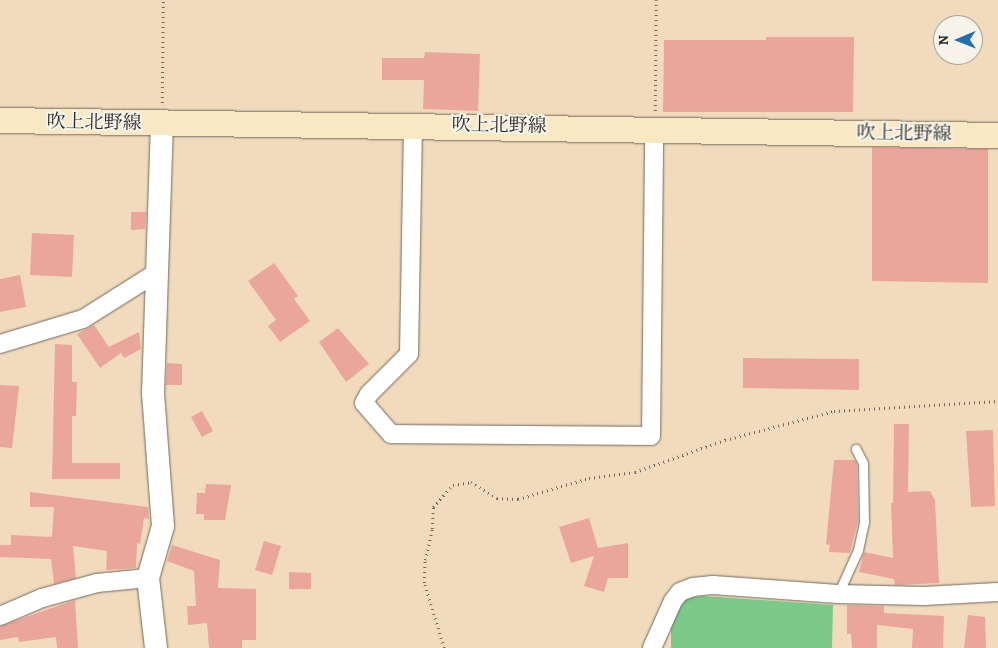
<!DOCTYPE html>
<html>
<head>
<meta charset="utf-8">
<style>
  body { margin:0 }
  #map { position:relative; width:998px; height:648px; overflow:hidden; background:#f2dbbc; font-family:Alegreya,"Noto Serif JP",serif }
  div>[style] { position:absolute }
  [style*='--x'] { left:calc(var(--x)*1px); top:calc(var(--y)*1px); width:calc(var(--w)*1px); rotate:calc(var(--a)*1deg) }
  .green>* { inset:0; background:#7cca8a }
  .building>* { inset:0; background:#eaa69b }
  .path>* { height:2.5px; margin-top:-1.25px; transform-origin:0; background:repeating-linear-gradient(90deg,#71695e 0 1px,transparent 0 5px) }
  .roads { filter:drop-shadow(0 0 1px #71695e) drop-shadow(0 0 1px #71695e) }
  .service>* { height:9px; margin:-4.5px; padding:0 4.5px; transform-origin:4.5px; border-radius:4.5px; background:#fff }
  .minor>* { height:18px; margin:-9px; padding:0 9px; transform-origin:9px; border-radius:9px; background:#fff }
  .tertiary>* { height:22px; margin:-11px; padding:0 11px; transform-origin:11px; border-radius:11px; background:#fff }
  .secondary>* { height:25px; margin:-12.5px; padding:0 12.5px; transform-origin:12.5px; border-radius:12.5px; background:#f8e8c3 }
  span { translate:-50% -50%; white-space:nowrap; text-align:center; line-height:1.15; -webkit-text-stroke:4px #f7f3e8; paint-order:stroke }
  .street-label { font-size:19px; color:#2b2b2b }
  .north { position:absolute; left:933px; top:15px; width:50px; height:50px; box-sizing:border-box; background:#f7f3e8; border:1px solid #a5a39c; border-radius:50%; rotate:269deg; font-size:14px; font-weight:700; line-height:20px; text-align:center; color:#2b2b2b }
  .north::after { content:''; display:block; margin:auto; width:18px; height:22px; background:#1f6fb2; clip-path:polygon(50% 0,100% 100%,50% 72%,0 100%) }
</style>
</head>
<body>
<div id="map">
  <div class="green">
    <div style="clip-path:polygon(703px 596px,833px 605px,832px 648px,671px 648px,671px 623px,681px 603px,688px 598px)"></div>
  </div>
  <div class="building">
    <div style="clip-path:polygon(766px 37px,854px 37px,853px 112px,663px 112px,664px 40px,766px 40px)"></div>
    <div style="clip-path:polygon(425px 52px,480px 54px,478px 111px,423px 109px,424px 80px,382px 80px,382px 58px,424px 58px)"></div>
    <div style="clip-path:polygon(872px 147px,988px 149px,988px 283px,872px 281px)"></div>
    <div style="clip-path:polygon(131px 212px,146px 212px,145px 229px,131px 230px)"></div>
    <div style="clip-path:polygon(32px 233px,74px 235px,72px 277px,30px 275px)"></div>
    <div style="clip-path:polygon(274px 263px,298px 296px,294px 299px,310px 321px,280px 342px,268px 326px,276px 320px,248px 281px)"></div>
    <div style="clip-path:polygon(20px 275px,26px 307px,0 312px,0 279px)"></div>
    <div style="clip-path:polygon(94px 325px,109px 347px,139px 332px,141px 349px,124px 358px,121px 353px,100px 368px,77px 334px)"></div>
    <div style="clip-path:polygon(338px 328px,369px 364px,346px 382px,319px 342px)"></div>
    <div style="clip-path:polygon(55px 344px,72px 345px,72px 382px,77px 382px,76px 416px,72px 416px,72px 463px,120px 463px,120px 479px,52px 479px)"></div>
    <div style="clip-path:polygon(743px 358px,859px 359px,859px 390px,743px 388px)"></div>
    <div style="clip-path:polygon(167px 363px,182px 364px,182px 385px,166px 385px)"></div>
    <div style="clip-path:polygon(0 385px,19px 386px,12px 448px,0 447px)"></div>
    <div style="clip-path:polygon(202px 411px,213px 431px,202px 437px,191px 417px)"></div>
    <div style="clip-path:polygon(894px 424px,909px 424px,908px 492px,930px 491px,935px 500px,939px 583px,895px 585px,894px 579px,859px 572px,864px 552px,893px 558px,891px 503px,893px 503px)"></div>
    <div style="clip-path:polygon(993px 430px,995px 506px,971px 507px,966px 431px)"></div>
    <div style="clip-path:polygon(834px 460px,855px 460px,857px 465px,858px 521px,850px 553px,829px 552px,830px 545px,826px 544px)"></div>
    <div style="clip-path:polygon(206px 484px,231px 485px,225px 520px,204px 520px,204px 514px,196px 514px,197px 493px,205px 493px)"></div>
    <div style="clip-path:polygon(30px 492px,148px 507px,149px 519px,144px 518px,140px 544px,137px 543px,136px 568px,106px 570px,107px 551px,73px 546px,76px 578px,54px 584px,51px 559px,0 557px,0 545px,11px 545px,11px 535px,52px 537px,54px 507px,30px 507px)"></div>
    <div style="clip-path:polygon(589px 518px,598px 548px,628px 543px,628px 578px,608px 578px,604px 592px,584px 586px,594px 556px,571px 563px,559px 527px)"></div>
    <div style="clip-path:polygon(264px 541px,281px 546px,272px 575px,255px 570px)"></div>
    <div style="clip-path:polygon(172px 545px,220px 560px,218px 588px,256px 589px,256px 640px,242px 640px,242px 648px,209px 648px,207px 623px,188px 625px,187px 606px,196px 606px,194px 571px,167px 561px)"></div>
    <div style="clip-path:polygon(289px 572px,311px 573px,311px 589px,289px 589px)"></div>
    <div style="clip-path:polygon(75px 600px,78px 648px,57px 648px,56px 637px,19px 642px,18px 637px,0 640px,0 626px)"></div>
    <div style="clip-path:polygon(847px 605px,884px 606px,884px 613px,944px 616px,943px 648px,912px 648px,913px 629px,877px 625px,877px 648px,852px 648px,851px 634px,847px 634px)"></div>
    <div style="clip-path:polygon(968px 615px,985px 617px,986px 648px,964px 648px)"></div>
  </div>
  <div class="path">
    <div style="--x:162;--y:103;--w:103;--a:-89.4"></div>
    <div style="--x:655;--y:111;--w:111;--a:-89.5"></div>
    <div style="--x:444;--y:648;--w:68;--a:-107.1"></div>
    <div style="--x:424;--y:583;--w:23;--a:-88"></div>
    <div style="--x:425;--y:560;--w:32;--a:-77"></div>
    <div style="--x:432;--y:529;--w:22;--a:-87"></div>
    <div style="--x:433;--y:507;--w:30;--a:-48"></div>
    <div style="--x:453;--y:485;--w:18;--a:-9"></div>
    <div style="--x:471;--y:482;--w:31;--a:32"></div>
    <div style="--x:497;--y:498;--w:21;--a:3"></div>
    <div style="--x:518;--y:499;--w:74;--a:-16.5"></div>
    <div style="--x:589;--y:478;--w:46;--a:-7.4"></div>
    <div style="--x:635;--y:472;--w:96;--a:-19.6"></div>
    <div style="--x:725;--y:440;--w:113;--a:-14.9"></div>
    <div style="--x:834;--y:411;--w:164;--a:-3.5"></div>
  </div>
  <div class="roads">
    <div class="service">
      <div style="--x:838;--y:594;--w:48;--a:-65.6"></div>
      <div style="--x:858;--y:550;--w:29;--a:-78"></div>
      <div style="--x:864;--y:522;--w:59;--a:-91"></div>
      <div style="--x:863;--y:463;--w:16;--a:-117"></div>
    </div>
    <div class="minor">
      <div style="--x:413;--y:125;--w:229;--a:91"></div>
      <div style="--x:409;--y:354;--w:57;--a:135"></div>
      <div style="--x:369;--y:394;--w:10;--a:119"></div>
      <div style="--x:364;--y:403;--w:41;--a:48.9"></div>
      <div style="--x:391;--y:434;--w:260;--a:0.4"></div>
      <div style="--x:651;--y:436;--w:307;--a:-89.4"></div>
      <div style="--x:0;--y:344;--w:87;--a:-16.8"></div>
      <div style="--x:83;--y:319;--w:86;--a:-32.2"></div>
      <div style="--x:0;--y:616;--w:46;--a:-23.2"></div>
      <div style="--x:42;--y:598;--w:57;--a:-15.3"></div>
      <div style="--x:97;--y:583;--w:51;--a:-5.6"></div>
      <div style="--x:652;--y:648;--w:51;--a:-65.9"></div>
      <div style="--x:673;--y:601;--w:11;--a:-52"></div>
      <div style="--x:680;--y:592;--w:14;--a:-21"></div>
      <div style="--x:693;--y:587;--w:20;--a:-6"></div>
      <div style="--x:713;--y:585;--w:125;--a:4.1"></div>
      <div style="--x:838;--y:594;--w:86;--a:1.3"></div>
      <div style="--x:924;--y:596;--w:74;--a:-3.1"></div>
    </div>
    <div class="tertiary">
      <div style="--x:156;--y:648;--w:70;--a:-96.5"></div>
      <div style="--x:148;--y:578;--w:54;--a:-73.9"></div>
      <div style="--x:163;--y:526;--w:132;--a:-94.3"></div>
      <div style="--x:153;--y:394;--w:270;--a:-88.1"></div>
    </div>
    <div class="secondary">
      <div style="--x:0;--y:120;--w:998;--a:0.86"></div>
    </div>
  </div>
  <div class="street-label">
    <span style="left:94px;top:123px;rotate:1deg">吹上北野線</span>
    <span style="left:499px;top:126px;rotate:1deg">吹上北野線</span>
    <span style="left:904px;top:134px;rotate:1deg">吹上北野線</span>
  </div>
  <div class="north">N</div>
</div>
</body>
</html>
